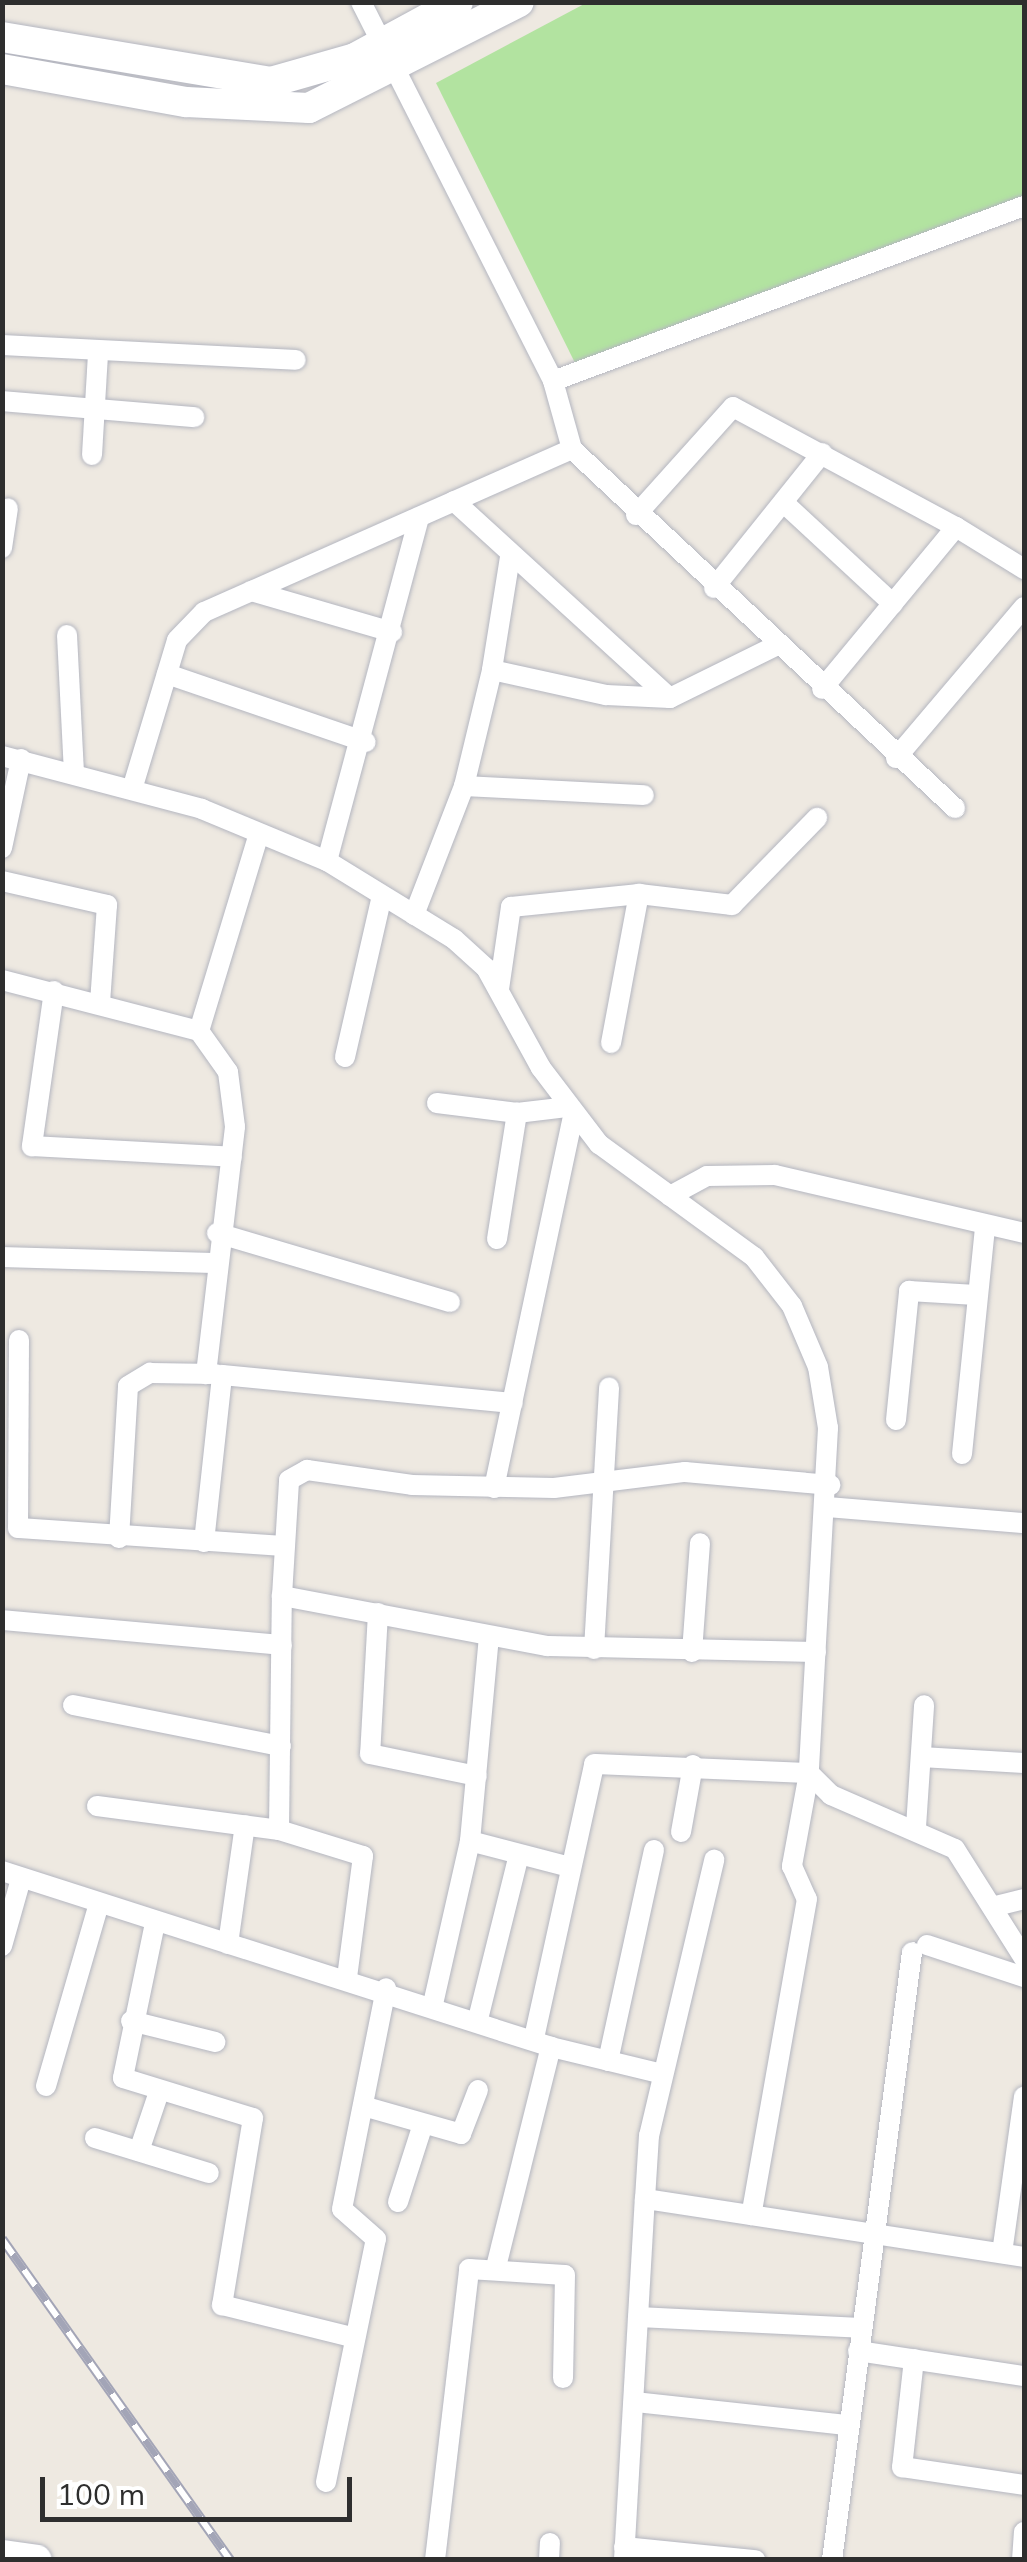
<!DOCTYPE html>
<html>
<head>
<meta charset="utf-8">
<style>
  body { margin:0 }
  #map { position:relative; width:1027px; height:2562px; overflow:hidden; background:#eee9e1; font-family:Mulish,sans-serif }
  div>[style] { position:absolute }
  [style*='--x'] { left:calc(var(--x)*1px); top:calc(var(--y)*1px); width:calc(var(--w)*1px); rotate:calc(var(--a)*1deg) }
  .green>* { inset:0; background:#b2e3a0 }
  .roads { filter:drop-shadow(0 0 2px #b4b6c0) drop-shadow(0 0 2px #b4b6c0) }
  .street>* { height:20px; margin:-10px; padding:0 10px; transform-origin:10px; border-radius:10px; background:#fff }
  .secondary>* { height:30px; margin:-15px; padding:0 15px; transform-origin:15px; border-radius:15px; background:#fff }
  .rail>* { height:10px; margin-top:-5px; transform-origin:0; background:repeating-linear-gradient(90deg,#fff 0 19px,#a3a5b7 0 38px); box-sizing:border-box; border-block:2px solid #a3a5b7 }
  span { translate:-50% -50%; white-space:nowrap; text-align:center; line-height:1.15; -webkit-text-stroke:10px #fff; paint-order:stroke }
  .frame { position:absolute; inset:0; border:5px solid #2e2e2e; pointer-events:none }
  .scale { position:absolute; left:40px; top:2477px; width:312px; height:45px; box-sizing:border-box; border:5px solid #2e2e2e; border-top:0; padding-left:12px; font-size:30px; line-height:35px; white-space:nowrap; color:#2e2e2e; -webkit-text-stroke:8px #fff; paint-order:stroke }
</style>
</head>
<body>
<div id="map">
  <div class="green">
    <div style="clip-path:polygon(586px 3px,1024px 3px,1024px 203px,583px 379px,436px 83px)"></div>
  </div>
  <div class="roads">
    <div class="street">
      <div style="--x:361;--y:2;--w:425;--a:63.1"></div>
      <div style="--x:553;--y:381;--w:71;--a:74.4"></div>
      <div style="--x:2;--y:345;--w:294;--a:2.9"></div>
      <div style="--x:553;--y:381;--w:502;--a:-20.38"></div>
      <div style="--x:2;--y:401;--w:193;--a:4.8"></div>
      <div style="--x:92;--y:455;--w:102;--a:-86.6"></div>
      <div style="--x:454;--y:501;--w:292;--a:42.4"></div>
      <div style="--x:670;--y:698;--w:117;--a:-26.3"></div>
      <div style="--x:785;--y:504;--w:147;--a:42.8"></div>
      <div style="--x:636;--y:515;--w:145;--a:-48.1"></div>
      <div style="--x:733;--y:407;--w:253;--a:28.3"></div>
      <div style="--x:956;--y:527;--w:210;--a:129.6"></div>
      <div style="--x:956;--y:527;--w:80;--a:31.7"></div>
      <div style="--x:2;--y:548;--w:40;--a:-81.5"></div>
      <div style="--x:510;--y:557;--w:114;--a:99.1"></div>
      <div style="--x:492;--y:670;--w:117;--a:12.4"></div>
      <div style="--x:606;--y:695;--w:64;--a:2.7"></div>
      <div style="--x:714;--y:588;--w:173;--a:-51.3"></div>
      <div style="--x:251;--y:591;--w:147;--a:16.2"></div>
      <div style="--x:67;--y:635;--w:137;--a:87.1"></div>
      <div style="--x:167;--y:674;--w:210;--a:18.9"></div>
      <div style="--x:2;--y:756;--w:207;--a:14.8"></div>
      <div style="--x:202;--y:809;--w:135;--a:22.6"></div>
      <div style="--x:327;--y:861;--w:149;--a:31.6"></div>
      <div style="--x:454;--y:939;--w:43;--a:42.2"></div>
      <div style="--x:486;--y:968;--w:114;--a:61.2"></div>
      <div style="--x:541;--y:1068;--w:96;--a:52.7"></div>
      <div style="--x:599;--y:1144;--w:192;--a:36.1"></div>
      <div style="--x:754;--y:1257;--w:62;--a:52.2"></div>
      <div style="--x:792;--y:1306;--w:66;--a:66.9"></div>
      <div style="--x:818;--y:1367;--w:62;--a:80.7"></div>
      <div style="--x:828;--y:1428;--w:346;--a:93.2"></div>
      <div style="--x:809;--y:1773;--w:31;--a:45"></div>
      <div style="--x:831;--y:1795;--w:135;--a:23.5"></div>
      <div style="--x:955;--y:1849;--w:129;--a:57.7"></div>
      <div style="--x:896;--y:758;--w:198;--a:-49.7"></div>
      <div style="--x:133;--y:786;--w:152;--a:-73.2"></div>
      <div style="--x:177;--y:640;--w:39;--a:-46"></div>
      <div style="--x:204;--y:612;--w:402;--a:-23.9"></div>
      <div style="--x:572;--y:449;--w:525;--a:43.15"></div>
      <div style="--x:464;--y:786;--w:180;--a:2.9"></div>
      <div style="--x:2;--y:848;--w:91;--a:-77.9"></div>
      <div style="--x:327;--y:861;--w:356;--a:-75"></div>
      <div style="--x:2;--y:881;--w:108;--a:12.9"></div>
      <div style="--x:107;--y:905;--w:97;--a:94.1"></div>
      <div style="--x:414;--y:915;--w:138;--a:-68.8"></div>
      <div style="--x:464;--y:786;--w:119;--a:-76.4"></div>
      <div style="--x:2;--y:980;--w:203;--a:14.5"></div>
      <div style="--x:199;--y:1031;--w:206;--a:-73.1"></div>
      <div style="--x:499;--y:989;--w:83;--a:-81.7"></div>
      <div style="--x:511;--y:907;--w:129;--a:-5.8"></div>
      <div style="--x:639;--y:894;--w:94;--a:6.7"></div>
      <div style="--x:732;--y:905;--w:122;--a:-45.7"></div>
      <div style="--x:54;--y:991;--w:157;--a:98.1"></div>
      <div style="--x:32;--y:1146;--w:200;--a:3.1"></div>
      <div style="--x:199;--y:1031;--w:50;--a:54.7"></div>
      <div style="--x:228;--y:1072;--w:55;--a:82.7"></div>
      <div style="--x:235;--y:1127;--w:249;--a:96.7"></div>
      <div style="--x:611;--y:1043;--w:152;--a:-79.4"></div>
      <div style="--x:345;--y:1057;--w:165;--a:-77.1"></div>
      <div style="--x:437;--y:1103;--w:81;--a:7.1"></div>
      <div style="--x:517;--y:1113;--w:50;--a:-6.8"></div>
      <div style="--x:670;--y:1196;--w:42;--a:-28.4"></div>
      <div style="--x:707;--y:1176;--w:68;--a:-0.8"></div>
      <div style="--x:775;--y:1175;--w:256;--a:13.1"></div>
      <div style="--x:217;--y:1233;--w:243;--a:16.5"></div>
      <div style="--x:497;--y:1239;--w:128;--a:-81"></div>
      <div style="--x:2;--y:1257;--w:210;--a:1.6"></div>
      <div style="--x:19;--y:1340;--w:188;--a:90.3"></div>
      <div style="--x:18;--y:1528;--w:267;--a:3.9"></div>
      <div style="--x:896;--y:1420;--w:130;--a:-84.2"></div>
      <div style="--x:909;--y:1291;--w:67;--a:3.4"></div>
      <div style="--x:962;--y:1454;--w:229;--a:-84.2"></div>
      <div style="--x:494;--y:1488;--w:380;--a:-78"></div>
      <div style="--x:828;--y:1507;--w:197;--a:4.7"></div>
      <div style="--x:119;--y:1538;--w:152;--a:-86.6"></div>
      <div style="--x:128;--y:1386;--w:26;--a:-31"></div>
      <div style="--x:150;--y:1373;--w:65;--a:0.9"></div>
      <div style="--x:204;--y:1542;--w:168;--a:-83.8"></div>
      <div style="--x:222;--y:1375;--w:292;--a:5.5"></div>
      <div style="--x:378;--y:1613;--w:141;--a:93.2"></div>
      <div style="--x:370;--y:1754;--w:109;--a:11.6"></div>
      <div style="--x:2;--y:1620;--w:281;--a:5.1"></div>
      <div style="--x:594;--y:1649;--w:262;--a:-86.7"></div>
      <div style="--x:692;--y:1652;--w:109;--a:-85.8"></div>
      <div style="--x:816;--y:1652;--w:269;--a:-178.7"></div>
      <div style="--x:547;--y:1646;--w:270;--a:-169.3"></div>
      <div style="--x:282;--y:1596;--w:116;--a:-86.5"></div>
      <div style="--x:289;--y:1480;--w:21;--a:-29"></div>
      <div style="--x:307;--y:1470;--w:106;--a:8.1"></div>
      <div style="--x:412;--y:1485;--w:142;--a:1.2"></div>
      <div style="--x:554;--y:1488;--w:132;--a:-7"></div>
      <div style="--x:685;--y:1472;--w:146;--a:5.1"></div>
      <div style="--x:73;--y:1705;--w:212;--a:11.2"></div>
      <div style="--x:921;--y:1757;--w:103;--a:3.3"></div>
      <div style="--x:97;--y:1806;--w:184;--a:7.5"></div>
      <div style="--x:279;--y:1830;--w:234;--a:-89.3"></div>
      <div style="--x:916;--y:1827;--w:122;--a:-86.2"></div>
      <div style="--x:279;--y:1830;--w:88;--a:17.2"></div>
      <div style="--x:363;--y:1856;--w:122;--a:97.5"></div>
      <div style="--x:681;--y:1832;--w:68;--a:-79.8"></div>
      <div style="--x:470;--y:1841;--w:103;--a:14.6"></div>
      <div style="--x:2;--y:1871;--w:577;--a:17.77"></div>
      <div style="--x:551;--y:2047;--w:115;--a:13.6"></div>
      <div style="--x:996;--y:1906;--w:29;--a:-14"></div>
      <div style="--x:155;--y:1923;--w:158;--a:101.7"></div>
      <div style="--x:123;--y:2078;--w:136;--a:17.1"></div>
      <div style="--x:253;--y:2118;--w:190;--a:99.4"></div>
      <div style="--x:222;--y:2305;--w:137;--a:13.9"></div>
      <div style="--x:228;--y:1944;--w:120;--a:-81.9"></div>
      <div style="--x:927;--y:1945;--w:102;--a:18.3"></div>
      <div style="--x:2;--y:1946;--w:70;--a:-74.2"></div>
      <div style="--x:433;--y:2004;--w:167;--a:-77.2"></div>
      <div style="--x:470;--y:1841;--w:206;--a:-84.7"></div>
      <div style="--x:478;--y:2019;--w:169;--a:-76"></div>
      <div style="--x:131;--y:2021;--w:87;--a:14"></div>
      <div style="--x:534;--y:2038;--w:280;--a:-77.6"></div>
      <div style="--x:594;--y:1764;--w:215;--a:2.4"></div>
      <div style="--x:809;--y:1773;--w:95;--a:100.4"></div>
      <div style="--x:792;--y:1866;--w:36;--a:66"></div>
      <div style="--x:807;--y:1899;--w:321;--a:100"></div>
      <div style="--x:608;--y:2061;--w:216;--a:-77.7"></div>
      <div style="--x:46;--y:2086;--w:186;--a:-73.8"></div>
      <div style="--x:363;--y:2106;--w:102;--a:15.9"></div>
      <div style="--x:461;--y:2134;--w:47;--a:-68.9"></div>
      <div style="--x:95;--y:2138;--w:119;--a:17.1"></div>
      <div style="--x:139;--y:2151;--w:62;--a:-71.3"></div>
      <div style="--x:645;--y:2199;--w:63;--a:-86.4"></div>
      <div style="--x:649;--y:2136;--w:284;--a:-76.7"></div>
      <div style="--x:398;--y:2202;--w:82;--a:-72.2"></div>
      <div style="--x:1002;--y:2253;--w:158;--a:-82"></div>
      <div style="--x:496;--y:2267;--w:227;--a:-76"></div>
      <div style="--x:638;--y:2317;--w:223;--a:2.8"></div>
      <div style="--x:858;--y:2351;--w:168;--a:8.6"></div>
      <div style="--x:914;--y:2359;--w:109;--a:96.3"></div>
      <div style="--x:902;--y:2467;--w:123;--a:8.4"></div>
      <div style="--x:635;--y:2402;--w:214;--a:6.2"></div>
      <div style="--x:326;--y:2482;--w:248;--a:-78.4"></div>
      <div style="--x:376;--y:2239;--w:45;--a:-138.6"></div>
      <div style="--x:342;--y:2209;--w:225;--a:-78.7"></div>
      <div style="--x:624;--y:2547;--w:132;--a:5.7"></div>
      <div style="--x:435;--y:2560;--w:293;--a:-83.3"></div>
      <div style="--x:469;--y:2269;--w:96;--a:3.6"></div>
      <div style="--x:565;--y:2275;--w:103;--a:91.1"></div>
      <div style="--x:549;--y:2560;--w:17;--a:-87"></div>
      <div style="--x:624;--y:2560;--w:362;--a:-86.7"></div>
      <div style="--x:645;--y:2199;--w:383;--a:8.7"></div>
      <div style="--x:832;--y:2560;--w:613;--a:-82.5"></div>
      <div style="--x:1022;--y:2560;--w:28;--a:-86"></div>
    </div>
    <div class="secondary">
      <div style="--x:2;--y:37;--w:273;--a:9.5"></div>
      <div style="--x:271;--y:82;--w:87;--a:-15.9"></div>
      <div style="--x:355;--y:58;--w:117;--a:-28.5"></div>
      <div style="--x:2;--y:69;--w:187;--a:10.2"></div>
      <div style="--x:186;--y:102;--w:123;--a:2.8"></div>
      <div style="--x:309;--y:108;--w:235;--a:-26.8"></div>
      <div style="--x:2;--y:2555;--w:35;--a:8"></div>
    </div>
  </div>
  <div class="rail">
    <div style="--x:2;--y:2239;--w:394;--a:54.6"></div>
  </div>
  <div class="frame"></div>
  <div class="scale">100 m</div>
</div>
</body>
</html>
